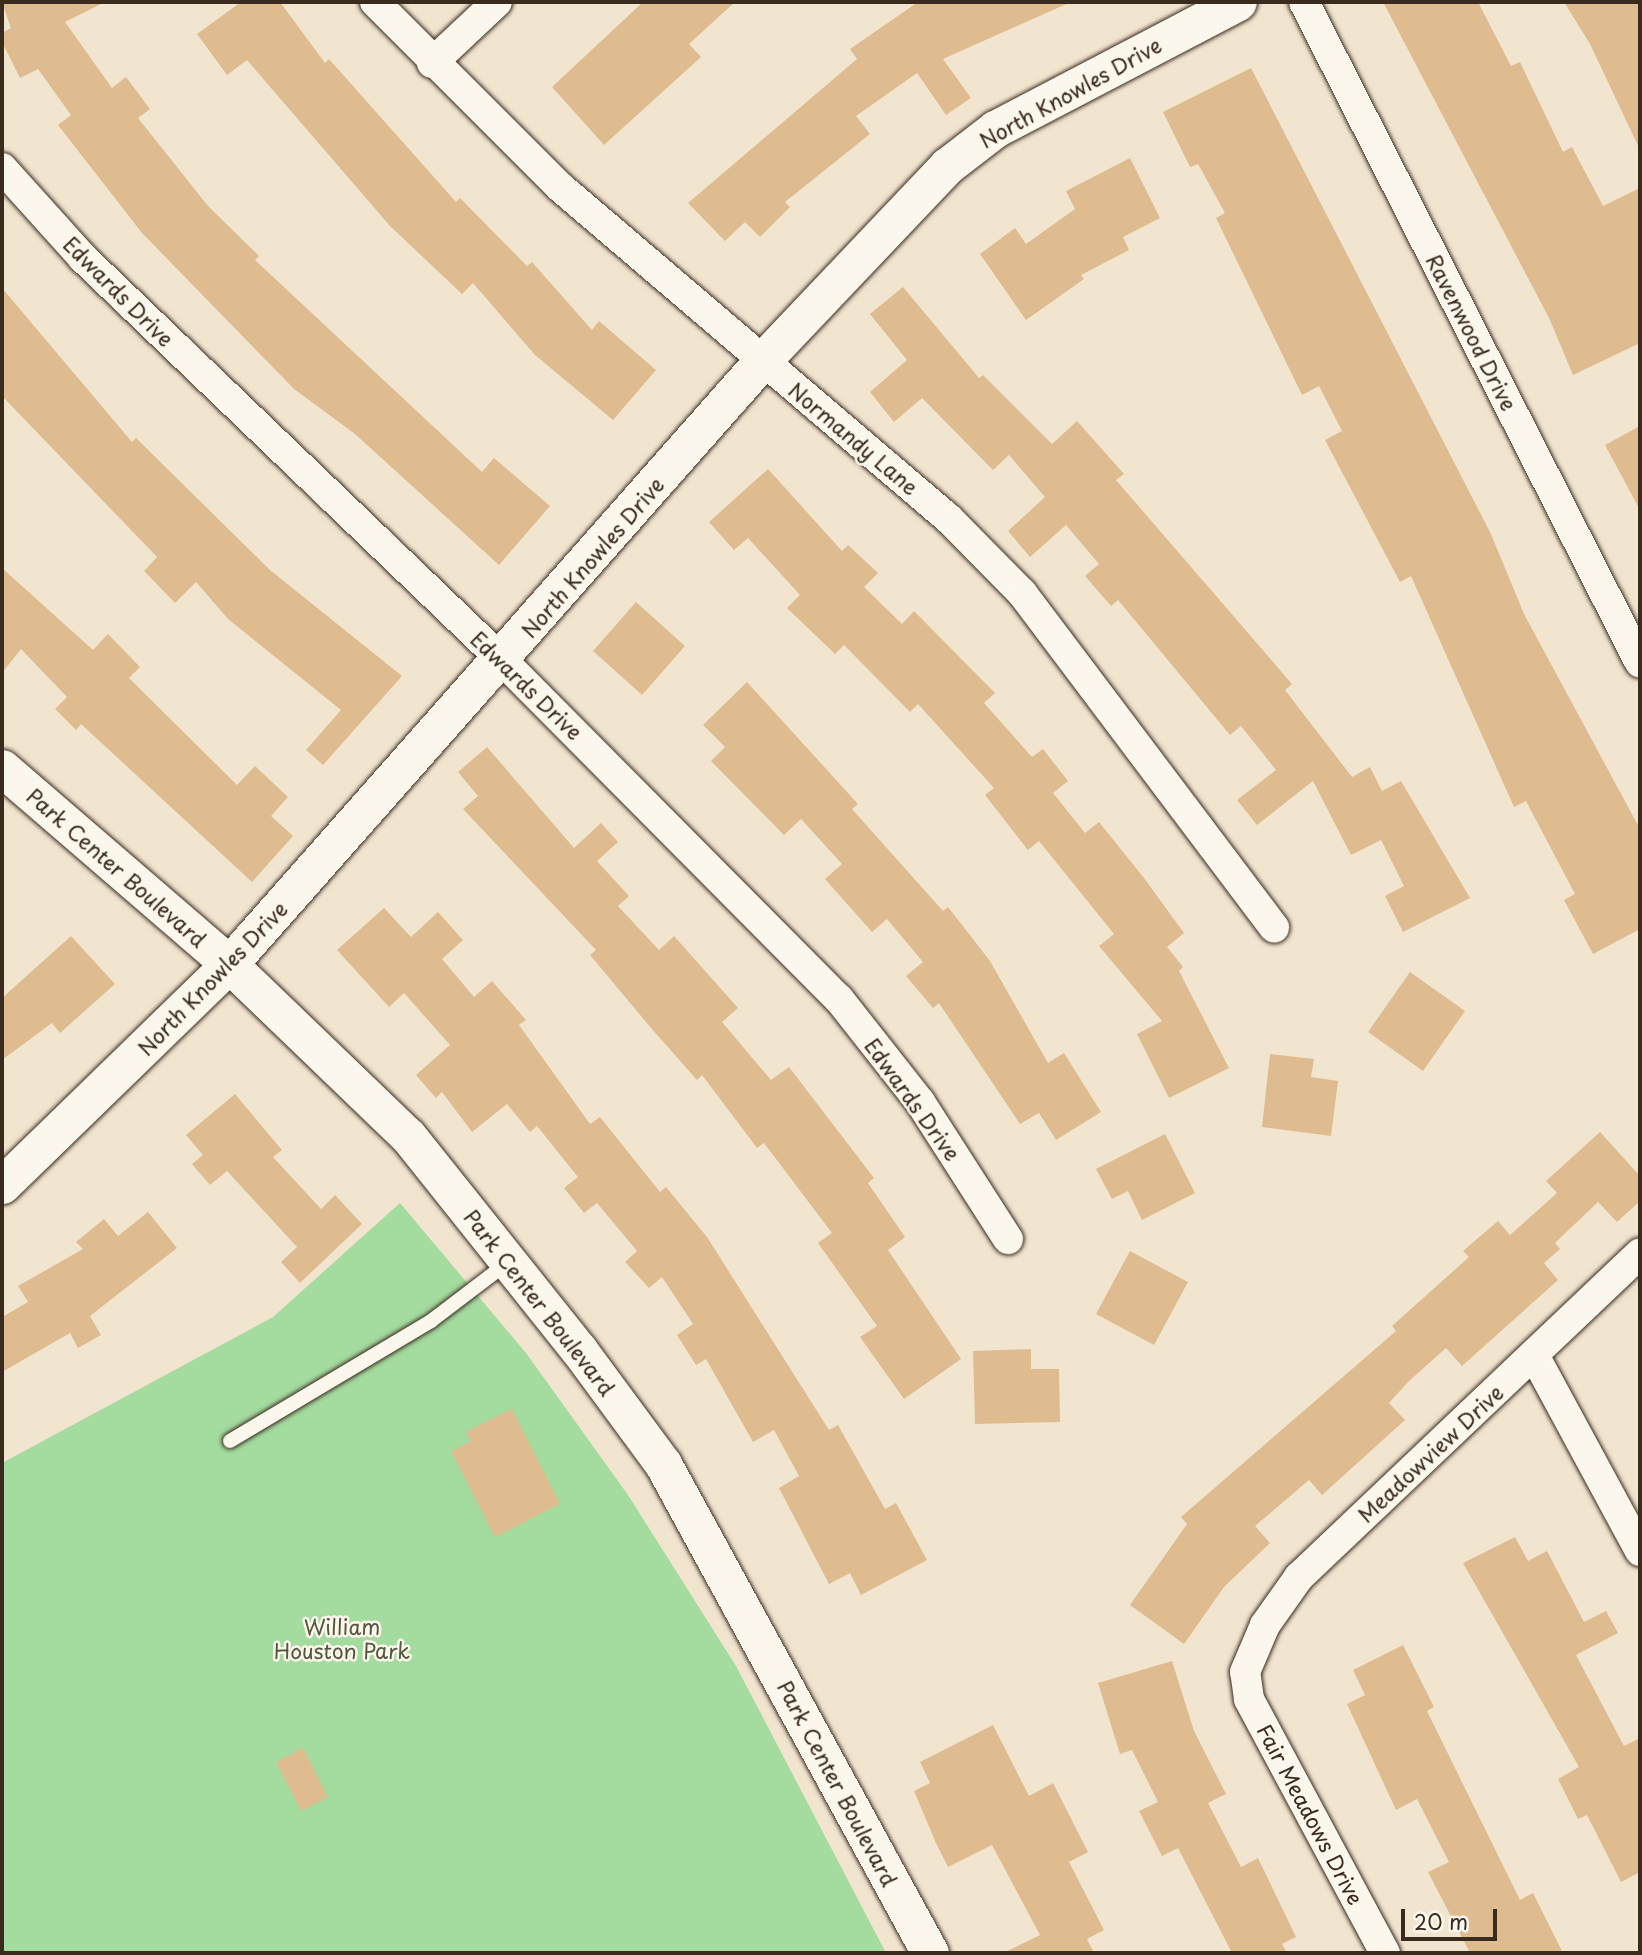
<!DOCTYPE html>
<html>
<head>
<meta charset="utf-8">
<style>
  body { margin:0 }
  #map { position:relative; width:1642px; height:1955px; overflow:hidden; background:#f2e5d0; font-family:"Playpen Sans",sans-serif }
  div>[style] { position:absolute }
  [style*='--x'] { left:calc(var(--x)*1px); top:calc(var(--y)*1px); width:calc(var(--w)*1px); rotate:calc(var(--a)*1deg) }
  .green>* { inset:0; background:#a4db9f }
  .building>* { inset:0; background:#debc90 }
  .roads { filter:drop-shadow(0 0 2px #3b2a1e) drop-shadow(0 0 2px #3b2a1e) }
  .service>* { height:14px; margin:-7px; padding:0 7px; transform-origin:7px; border-radius:7px; background:#fbf7ec }
  .minor>* { height:30px; margin:-15px; padding:0 15px; transform-origin:15px; border-radius:15px; background:#fbf7ec }
  .tertiary>* { height:37px; margin:-18.5px; padding:0 18.5px; transform-origin:18.5px; border-radius:18.5px; background:#fbf7ec }
  span { translate:-50% -50%; white-space:nowrap; text-align:center; line-height:1.15; -webkit-text-stroke:5px #fbf7ec; paint-order:stroke }
  .street-label { font-size:21px; color:#3b2a1e }
  .park-label { font-size:21px; color:#55563e }
  .frame { position:absolute; inset:0; border:4px solid #3b2a1e; pointer-events:none }
  .scale { position:absolute; left:1401px; top:1909px; width:96px; height:32px; box-sizing:border-box; border:4px solid #3b2a1e; border-top:0; padding-left:9px; font-size:21px; line-height:24px; white-space:nowrap; color:#3b2a1e; -webkit-text-stroke:5px #fbf7ec; paint-order:stroke }
</style>
</head>
<body>
<div id="map">
  <div class="green">
    <div style="clip-path:polygon(400px 1203px,526px 1353px,628px 1495px,736px 1666px,886px 1953px,2px 1953px,2px 1463px,273px 1317px)"></div>
  </div>
  <div class="building">
    <div style="clip-path:polygon(2px 2px,105px 2px,65px 22px,112px 88px,126px 77px,150px 109px,138px 118px,208px 206px,259px 256px,255px 260px,482px 472px,494px 458px,550px 506px,499px 565px,355px 434px,294px 389px,142px 233px,58px 125px,71px 115px,38px 69px,20px 78px,2px 42px,2px 33px,11px 28px)"></div>
    <div style="clip-path:polygon(241px 2px,280px 2px,325px 63px,329px 59px,456px 202px,460px 198px,527px 266px,532px 262px,592px 330px,599px 321px,656px 370px,613px 420px,535px 355px,473px 283px,462px 294px,390px 226px,247px 60px,227px 75px,197px 34px)"></div>
    <div style="clip-path:polygon(643px 2px,735px 2px,689px 44px,701px 57px,604px 145px,552px 87px)"></div>
    <div style="clip-path:polygon(918px 2px,1071px 2px,943px 59px,971px 98px,946px 115px,917px 73px,856px 116px,870px 134px,785px 202px,790px 207px,760px 237px,745px 222px,725px 241px,688px 203px,857px 59px,850px 49px)"></div>
    <div style="clip-path:polygon(1383px 2px,1478px 2px,1511px 66px,1520px 62px,1563px 152px,1572px 147px,1603px 206px,1640px 188px,1640px 343px,1573px 375px,1549px 318px)"></div>
    <div style="clip-path:polygon(1564px 2px,1640px 2px,1640px 150px,1590px 44px)"></div>
    <div style="clip-path:polygon(1251px 68px,1491px 534px,1524px 614px,1640px 829px,1640px 929px,1593px 954px,1564px 900px,1575px 894px,1526px 801px,1514px 807px,1411px 576px,1400px 582px,1325px 440px,1342px 431px,1319px 386px,1302px 395px,1216px 218px,1225px 213px,1198px 164px,1190px 167px,1163px 112px)"></div>
    <div style="clip-path:polygon(1130px 158px,1160px 218px,1123px 237px,1129px 250px,1081px 275px,1084px 279px,1026px 320px,980px 254px,1015px 228px,1026px 244px,1075px 209px,1066px 191px)"></div>
    <div style="clip-path:polygon(903px 287px,979px 378px,983px 375px,1052px 444px,1077px 421px,1124px 474px,1116px 480px,1292px 684px,1285px 690px,1352px 777px,1370px 767px,1382px 791px,1401px 781px,1470px 898px,1403px 932px,1385px 896px,1404px 886px,1381px 840px,1351px 855px,1313px 781px,1257px 825px,1237px 800px,1276px 770px,1241px 726px,1230px 735px,1118px 600px,1111px 606px,1085px 576px,1099px 564px,1066px 525px,1030px 557px,1008px 531px,1045px 497px,1009px 455px,993px 470px,922px 398px,894px 422px,870px 392px,907px 360px,870px 314px)"></div>
    <div style="clip-path:polygon(2px 288px,132px 442px,136px 438px,270px 570px,402px 676px,323px 765px,306px 750px,341px 710px,228px 619px,196px 582px,175px 603px,144px 571px,157px 557px,2px 396px)"></div>
    <div style="clip-path:polygon(1640px 426px,1640px 510px,1605px 445px)"></div>
    <div style="clip-path:polygon(768px 469px,842px 551px,848px 545px,878px 573px,864px 587px,902px 624px,914px 611px,995px 693px,984px 703px,1032px 757px,1043px 749px,1068px 781px,1053px 793px,1085px 833px,1099px 822px,1144px 878px,1184px 933px,1167px 947px,1183px 967px,1179px 971px,1229px 1068px,1169px 1098px,1137px 1034px,1162px 1021px,1099px 946px,1114px 934px,1039px 841px,1028px 850px,985px 795px,994px 788px,918px 704px,910px 712px,844px 645px,835px 654px,787px 608px,800px 595px,748px 538px,734px 550px,709px 522px)"></div>
    <div style="clip-path:polygon(2px 568px,93px 650px,108px 634px,140px 667px,129px 678px,237px 785px,255px 766px,288px 797px,271px 816px,293px 836px,252px 882px,81px 724px,76px 730px,55px 709px,67px 697px,21px 649px,2px 673px)"></div>
    <div style="clip-path:polygon(636px 602px,685px 646px,642px 695px,593px 651px)"></div>
    <div style="clip-path:polygon(747px 682px,858px 804px,852px 809px,943px 911px,948px 907px,990px 961px,1048px 1063px,1064px 1053px,1101px 1112px,1056px 1140px,1039px 1113px,1020px 1124px,939px 1003px,933px 1008px,906px 976px,923px 962px,887px 919px,872px 932px,825px 879px,842px 864px,801px 819px,784px 835px,711px 761px,725px 747px,703px 725px)"></div>
    <div style="clip-path:polygon(487px 747px,574px 848px,601px 823px,618px 842px,597px 861px,629px 896px,618px 906px,659px 950px,674px 936px,738px 1008px,722px 1022px,771px 1080px,789px 1067px,874px 1178px,868px 1183px,905px 1237px,888px 1250px,961px 1359px,904px 1399px,860px 1337px,877px 1326px,818px 1243px,832px 1233px,764px 1143px,757px 1148px,702px 1075px,697px 1080px,651px 1028px,590px 955px,596px 950px,463px 809px,478px 796px,458px 772px)"></div>
    <div style="clip-path:polygon(384px 908px,411px 937px,438px 912px,463px 940px,442px 959px,474px 997px,492px 981px,526px 1020px,519px 1025px,590px 1124px,600px 1117px,660px 1192px,666px 1187px,707px 1237px,829px 1430px,838px 1425px,885px 1509px,896px 1503px,927px 1560px,861px 1595px,850px 1573px,829px 1584px,779px 1488px,799px 1476px,774px 1430px,753px 1442px,706px 1359px,696px 1365px,677px 1335px,693px 1324px,662px 1277px,649px 1288px,625px 1262px,637px 1251px,597px 1203px,584px 1213px,564px 1188px,578px 1177px,537px 1126px,530px 1132px,507px 1104px,472px 1132px,442px 1092px,436px 1098px,416px 1075px,450px 1045px,404px 993px,389px 1007px,337px 950px)"></div>
    <div style="clip-path:polygon(71px 936px,115px 984px,60px 1033px,52px 1023px,2px 1060px,2px 998px)"></div>
    <div style="clip-path:polygon(1410px 972px,1465px 1011px,1423px 1071px,1368px 1032px)"></div>
    <div style="clip-path:polygon(1270px 1054px,1314px 1059px,1311px 1077px,1338px 1081px,1331px 1136px,1262px 1127px)"></div>
    <div style="clip-path:polygon(235px 1094px,282px 1150px,273px 1157px,321px 1209px,335px 1195px,362px 1224px,300px 1283px,281px 1262px,297px 1247px,227px 1171px,210px 1185px,192px 1164px,203px 1155px,186px 1135px)"></div>
    <div style="clip-path:polygon(1600px 1132px,1640px 1176px,1640px 1201px,1617px 1222px,1598px 1202px,1555px 1243px,1560px 1249px,1544px 1263px,1558px 1280px,1462px 1366px,1446px 1348px,1408px 1382px,1389px 1403px,1405px 1420px,1322px 1495px,1309px 1480px,1255px 1526px,1270px 1543px,1224px 1587px,1184px 1644px,1130px 1605px,1187px 1524px,1181px 1517px,1396px 1331px,1392px 1326px,1469px 1257px,1463px 1251px,1498px 1221px,1510px 1235px,1557px 1193px,1546px 1181px)"></div>
    <div style="clip-path:polygon(1165px 1134px,1195px 1193px,1142px 1220px,1128px 1191px,1112px 1199px,1096px 1169px)"></div>
    <div style="clip-path:polygon(148px 1212px,177px 1248px,90px 1316px,101px 1335px,78px 1348px,70px 1333px,2px 1372px,2px 1317px,28px 1302px,18px 1286px,83px 1249px,76px 1242px,104px 1219px,118px 1236px)"></div>
    <div style="clip-path:polygon(1130px 1251px,1188px 1282px,1154px 1345px,1096px 1314px)"></div>
    <div style="clip-path:polygon(1031px 1349px,1031px 1369px,1059px 1369px,1060px 1422px,975px 1424px,973px 1351px)"></div>
    <div style="clip-path:polygon(512px 1409px,560px 1504px,495px 1537px,451px 1451px,471px 1441px,466px 1432px)"></div>
    <div style="clip-path:polygon(1515px 1537px,1528px 1561px,1547px 1551px,1584px 1622px,1606px 1611px,1618px 1633px,1576px 1655px,1624px 1746px,1640px 1738px,1640px 1872px,1621px 1882px,1587px 1815px,1578px 1819px,1558px 1779px,1579px 1767px,1463px 1563px)"></div>
    <div style="clip-path:polygon(1403px 1645px,1434px 1707px,1427px 1711px,1520px 1900px,1533px 1893px,1563px 1953px,1470px 1953px,1428px 1872px,1449px 1862px,1417px 1799px,1396px 1810px,1347px 1704px,1365px 1695px,1353px 1670px)"></div>
    <div style="clip-path:polygon(1172px 1661px,1194px 1731px,1226px 1794px,1208px 1803px,1241px 1867px,1258px 1858px,1296px 1937px,1282px 1944px,1287px 1953px,1232px 1953px,1178px 1848px,1162px 1856px,1139px 1811px,1158px 1802px,1132px 1750px,1120px 1754px,1098px 1683px)"></div>
    <div style="clip-path:polygon(993px 1725px,1029px 1796px,1053px 1783px,1088px 1852px,1069px 1862px,1104px 1930px,1087px 1939px,1094px 1953px,1003px 1953px,1040px 1935px,992px 1845px,948px 1867px,936px 1843px,914px 1791px,930px 1783px,920px 1762px)"></div>
    <div style="clip-path:polygon(303px 1748px,328px 1797px,301px 1811px,276px 1762px)"></div>
  </div>
  <div class="roads">
    <div class="service">
      <div style="--x:230;--y:1441;--w:234;--a:-30.8"></div>
      <div style="--x:431;--y:1321;--w:96;--a:-37.3"></div>
    </div>
    <div class="minor">
      <div style="--x:375;--y:2;--w:262;--a:45"></div>
      <div style="--x:560;--y:187;--w:511;--a:40.48"></div>
      <div style="--x:949;--y:519;--w:104;--a:45.4"></div>
      <div style="--x:1022;--y:593;--w:419;--a:53"></div>
      <div style="--x:1304;--y:2;--w:741;--a:63.05"></div>
      <div style="--x:432;--y:63;--w:89;--a:-43.2"></div>
      <div style="--x:2;--y:168;--w:120;--a:48"></div>
      <div style="--x:82;--y:257;--w:582;--a:43.82"></div>
      <div style="--x:502;--y:660;--w:478;--a:45.2"></div>
      <div style="--x:839;--y:999;--w:131;--a:51.8"></div>
      <div style="--x:920;--y:1102;--w:163;--a:57.3"></div>
      <div style="--x:1534;--y:1355;--w:223;--a:61.6"></div>
      <div style="--x:1385;--y:1953;--w:288;--a:-118.2"></div>
      <div style="--x:1249;--y:1699;--w:27;--a:-98"></div>
      <div style="--x:1245;--y:1672;--w:51;--a:-66.9"></div>
      <div style="--x:1265;--y:1625;--w:59;--a:-54.7"></div>
      <div style="--x:1299;--y:1577;--w:470;--a:-43.5"></div>
    </div>
    <div class="tertiary">
      <div style="--x:2;--y:768;--w:300;--a:40.8"></div>
      <div style="--x:229;--y:964;--w:248;--a:43.9"></div>
      <div style="--x:408;--y:1136;--w:274;--a:51.4"></div>
      <div style="--x:579;--y:1350;--w:142;--a:53.6"></div>
      <div style="--x:663;--y:1464;--w:557;--a:61.36"></div>
      <div style="--x:2;--y:1185;--w:317;--a:-44.2"></div>
      <div style="--x:229;--y:964;--w:805;--a:-48.53"></div>
      <div style="--x:762;--y:361;--w:269;--a:-46.5"></div>
      <div style="--x:947;--y:166;--w:61;--a:-37.6"></div>
      <div style="--x:995;--y:129;--w:274;--a:-27.6"></div>
    </div>
  </div>
  <div class="street-label">
    <span style="left:1070px;top:92px;rotate:-29deg">North Knowles Drive</span>
    <span style="left:119px;top:291px;rotate:45deg">Edwards Drive</span>
    <span style="left:1472px;top:332px;rotate:63deg">Ravenwood Drive</span>
    <span style="left:854px;top:438px;rotate:40deg">Normandy Lane</span>
    <span style="left:592px;top:557px;rotate:-49deg">North Knowles Drive</span>
    <span style="left:527px;top:685px;rotate:44deg">Edwards Drive</span>
    <span style="left:117px;top:867px;rotate:41deg">Park Center Boulevard</span>
    <span style="left:212px;top:978px;rotate:-46deg">North Knowles Drive</span>
    <span style="left:913px;top:1099px;rotate:54deg">Edwards Drive</span>
    <span style="left:540px;top:1302px;rotate:52deg">Park Center Boulevard</span>
    <span style="left:1430px;top:1453px;rotate:-43deg">Meadowview Drive</span>
    <span style="left:838px;top:1783px;rotate:62deg">Park Center Boulevard</span>
    <span style="left:1311px;top:1814px;rotate:62deg">Fair Meadows Drive</span>
  </div>
  <div class="park-label">
    <span style="left:342px;top:1638px">William<br>Houston Park</span>
  </div>
  <div class="frame"></div>
  <div class="scale">20 m</div>
</div>
</body>
</html>
